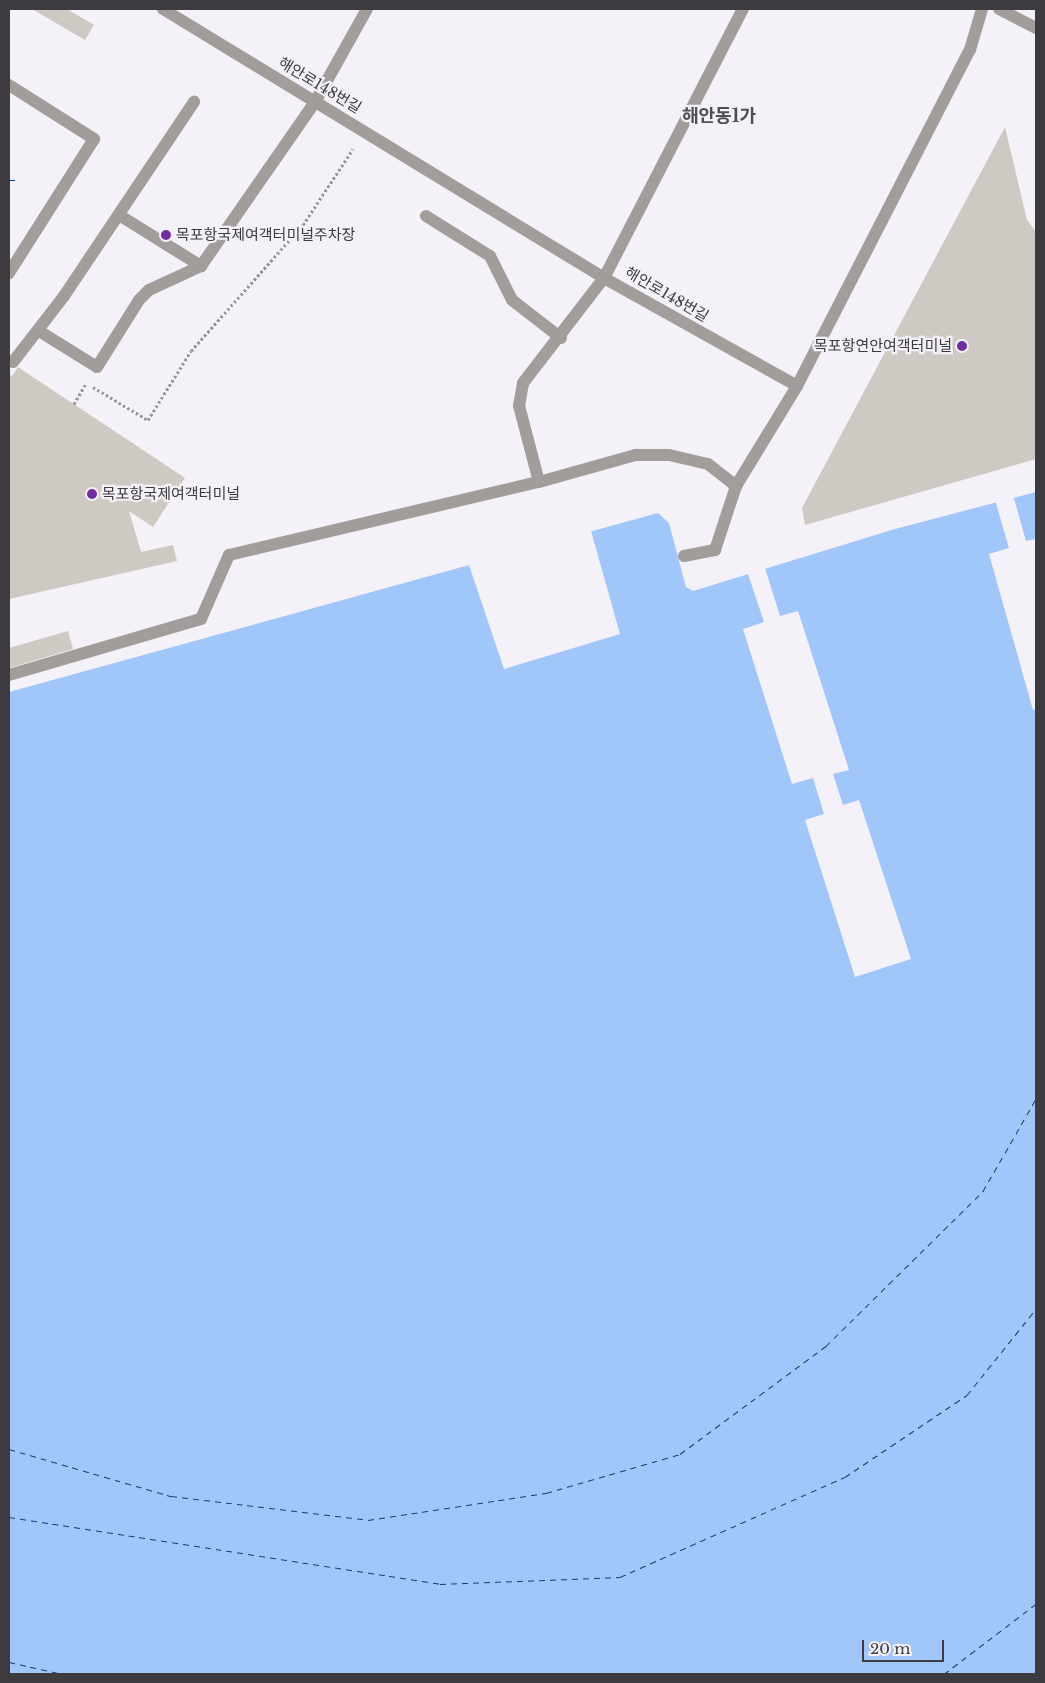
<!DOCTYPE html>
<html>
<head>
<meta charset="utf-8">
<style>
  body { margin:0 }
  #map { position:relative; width:1045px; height:1683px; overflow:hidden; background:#f4f1f9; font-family:"Libre Baskerville","Noto Sans KR",serif }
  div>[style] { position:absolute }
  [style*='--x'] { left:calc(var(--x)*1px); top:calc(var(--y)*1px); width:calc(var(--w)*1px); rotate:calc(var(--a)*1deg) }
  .water>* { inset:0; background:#a1c7fa }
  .pier>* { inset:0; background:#f4f1f9 }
  .ferry>* { height:1px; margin-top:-0.5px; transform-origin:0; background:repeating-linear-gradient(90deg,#0e3d75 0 6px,transparent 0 11px) }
  .building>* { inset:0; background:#cec9c2 }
  .path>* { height:3px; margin-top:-1.5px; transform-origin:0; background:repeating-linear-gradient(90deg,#969399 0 2.5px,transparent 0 5px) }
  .minor>* { height:12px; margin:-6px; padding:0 6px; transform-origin:6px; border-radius:6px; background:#a09d9b }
  .dots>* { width:14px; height:14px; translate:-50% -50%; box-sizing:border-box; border:2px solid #f4f1f9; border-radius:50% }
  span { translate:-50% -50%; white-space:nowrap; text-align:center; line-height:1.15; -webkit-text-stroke:4.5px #f4f1f9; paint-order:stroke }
  .street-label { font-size:15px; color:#3d3b3f }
  .poi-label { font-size:15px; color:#3d3b3f }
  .left { translate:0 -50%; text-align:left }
  .right { translate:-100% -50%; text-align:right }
  .quarter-label { font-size:18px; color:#504e55; font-weight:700 }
  .frame { position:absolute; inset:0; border:10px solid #3d3b3f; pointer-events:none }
  .scale { position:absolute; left:862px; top:1640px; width:82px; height:22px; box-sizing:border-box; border:2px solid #3d3b3f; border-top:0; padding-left:6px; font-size:15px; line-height:18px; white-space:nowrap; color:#3d3b3f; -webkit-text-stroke:4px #f4f1f9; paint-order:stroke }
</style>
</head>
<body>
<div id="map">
  <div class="water">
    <div style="clip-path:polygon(1036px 492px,1036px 1674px,9px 1674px,9px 692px,658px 513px,669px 523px,686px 587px,693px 591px,895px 529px)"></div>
  </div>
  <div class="pier">
    <div style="clip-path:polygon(1013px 495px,1026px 541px,1036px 539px,1036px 709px,1033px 710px,989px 554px,1009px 548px,995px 500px)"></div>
    <div style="clip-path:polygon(591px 531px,620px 634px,504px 669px,469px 565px)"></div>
    <div style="clip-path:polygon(765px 568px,780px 616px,798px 611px,849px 770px,833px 774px,843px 805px,859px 800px,911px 959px,855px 977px,805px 820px,824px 814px,813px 778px,792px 784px,743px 629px,764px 622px,748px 574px)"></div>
  </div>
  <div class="ferry">
    <div style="--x:9;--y:180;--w:6;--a:0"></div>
    <div style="--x:9;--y:1449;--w:169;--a:16.2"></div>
    <div style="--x:171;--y:1496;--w:198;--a:6.9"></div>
    <div style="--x:368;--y:1520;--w:180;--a:-8.6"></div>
    <div style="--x:546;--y:1493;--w:140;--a:-16.2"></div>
    <div style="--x:680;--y:1454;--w:182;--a:-36.5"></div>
    <div style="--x:826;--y:1346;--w:221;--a:-44.6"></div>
    <div style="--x:983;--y:1191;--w:106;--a:-60.1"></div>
    <div style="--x:9;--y:1517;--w:436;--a:8.8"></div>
    <div style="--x:440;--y:1584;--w:180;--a:-2.2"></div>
    <div style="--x:620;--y:1577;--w:246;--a:-24"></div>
    <div style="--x:845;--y:1477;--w:147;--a:-33.9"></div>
    <div style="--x:967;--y:1395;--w:110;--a:-51.3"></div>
    <div style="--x:9;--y:1662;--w:55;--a:12.5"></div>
    <div style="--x:944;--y:1674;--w:116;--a:-37.3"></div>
  </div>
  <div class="building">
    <div style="clip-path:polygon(32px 9px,67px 9px,94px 25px,85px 40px)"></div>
    <div style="clip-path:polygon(1005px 127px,1027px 220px,1036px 232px,1036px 459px,805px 525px,802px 508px)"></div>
    <div style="clip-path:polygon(18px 367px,185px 478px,153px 527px,129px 511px,141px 552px,173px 545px,177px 561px,9px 599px,9px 374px,12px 376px)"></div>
    <div style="clip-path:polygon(68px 631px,73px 649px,9px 668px,9px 648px)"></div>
  </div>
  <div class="path">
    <div style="--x:93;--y:387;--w:64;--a:31"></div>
    <div style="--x:148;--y:420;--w:81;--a:-58.1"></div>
    <div style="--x:191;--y:351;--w:169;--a:-48.4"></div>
    <div style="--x:303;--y:225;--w:91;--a:-56.7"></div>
    <div style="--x:74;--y:404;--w:24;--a:-60"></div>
  </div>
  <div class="minor">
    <div style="--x:163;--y:9;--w:517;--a:31.38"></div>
    <div style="--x:604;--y:278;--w:221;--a:29.2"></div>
    <div style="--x:797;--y:386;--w:378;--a:-62.8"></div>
    <div style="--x:970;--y:50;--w:43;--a:-73.7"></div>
    <div style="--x:999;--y:9;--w:42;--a:27.2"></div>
    <div style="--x:9;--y:85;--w:101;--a:32.4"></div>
    <div style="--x:94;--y:139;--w:159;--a:122.4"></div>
    <div style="--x:119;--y:215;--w:97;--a:31.9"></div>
    <div style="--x:426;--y:216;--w:75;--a:32"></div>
    <div style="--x:490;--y:256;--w:49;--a:63.4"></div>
    <div style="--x:512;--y:300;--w:62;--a:37.8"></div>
    <div style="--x:39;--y:331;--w:68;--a:31.8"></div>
    <div style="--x:97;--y:367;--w:79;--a:-57.9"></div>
    <div style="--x:139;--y:300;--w:14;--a:-45"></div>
    <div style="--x:149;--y:290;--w:57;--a:-24.8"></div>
    <div style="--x:201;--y:266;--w:200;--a:-55.2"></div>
    <div style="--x:315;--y:102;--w:107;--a:-60.8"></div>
    <div style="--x:13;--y:362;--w:83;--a:-52.3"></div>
    <div style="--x:64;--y:296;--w:234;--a:-56.2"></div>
    <div style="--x:539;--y:482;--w:79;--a:-104.7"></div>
    <div style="--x:519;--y:406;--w:23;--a:-80"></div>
    <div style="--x:523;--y:383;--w:133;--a:-52.4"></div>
    <div style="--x:604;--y:278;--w:303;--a:-62.7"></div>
    <div style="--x:684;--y:556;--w:32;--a:-11"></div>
    <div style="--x:715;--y:550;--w:67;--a:-71.8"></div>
    <div style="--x:736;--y:486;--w:117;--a:-58.6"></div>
    <div style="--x:9;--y:675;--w:200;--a:-16.3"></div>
    <div style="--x:201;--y:619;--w:70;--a:-66.4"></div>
    <div style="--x:229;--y:555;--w:318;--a:-13.3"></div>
    <div style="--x:539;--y:482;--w:101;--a:-15.6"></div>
    <div style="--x:636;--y:455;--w:33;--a:0"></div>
    <div style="--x:669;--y:455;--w:40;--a:13"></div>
    <div style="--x:708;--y:464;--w:36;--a:38"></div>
  </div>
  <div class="dots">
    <div style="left:166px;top:235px;background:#712ca0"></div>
    <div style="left:962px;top:346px;background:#712ca0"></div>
    <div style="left:92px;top:494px;background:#712ca0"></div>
  </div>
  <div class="street-label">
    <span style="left:320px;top:85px;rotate:31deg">해안로148번길</span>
    <span style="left:667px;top:294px;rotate:30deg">해안로148번길</span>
  </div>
  <div class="poi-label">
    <span class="left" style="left:176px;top:235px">목포항국제여객터미널주차장</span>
    <span class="right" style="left:952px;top:346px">목포항연안여객터미널</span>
    <span class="left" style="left:102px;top:494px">목포항국제여객터미널</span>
  </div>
  <div class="quarter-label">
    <span style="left:719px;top:116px">해안동1가</span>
  </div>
  <div class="frame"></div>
  <div class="scale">20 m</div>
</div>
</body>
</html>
